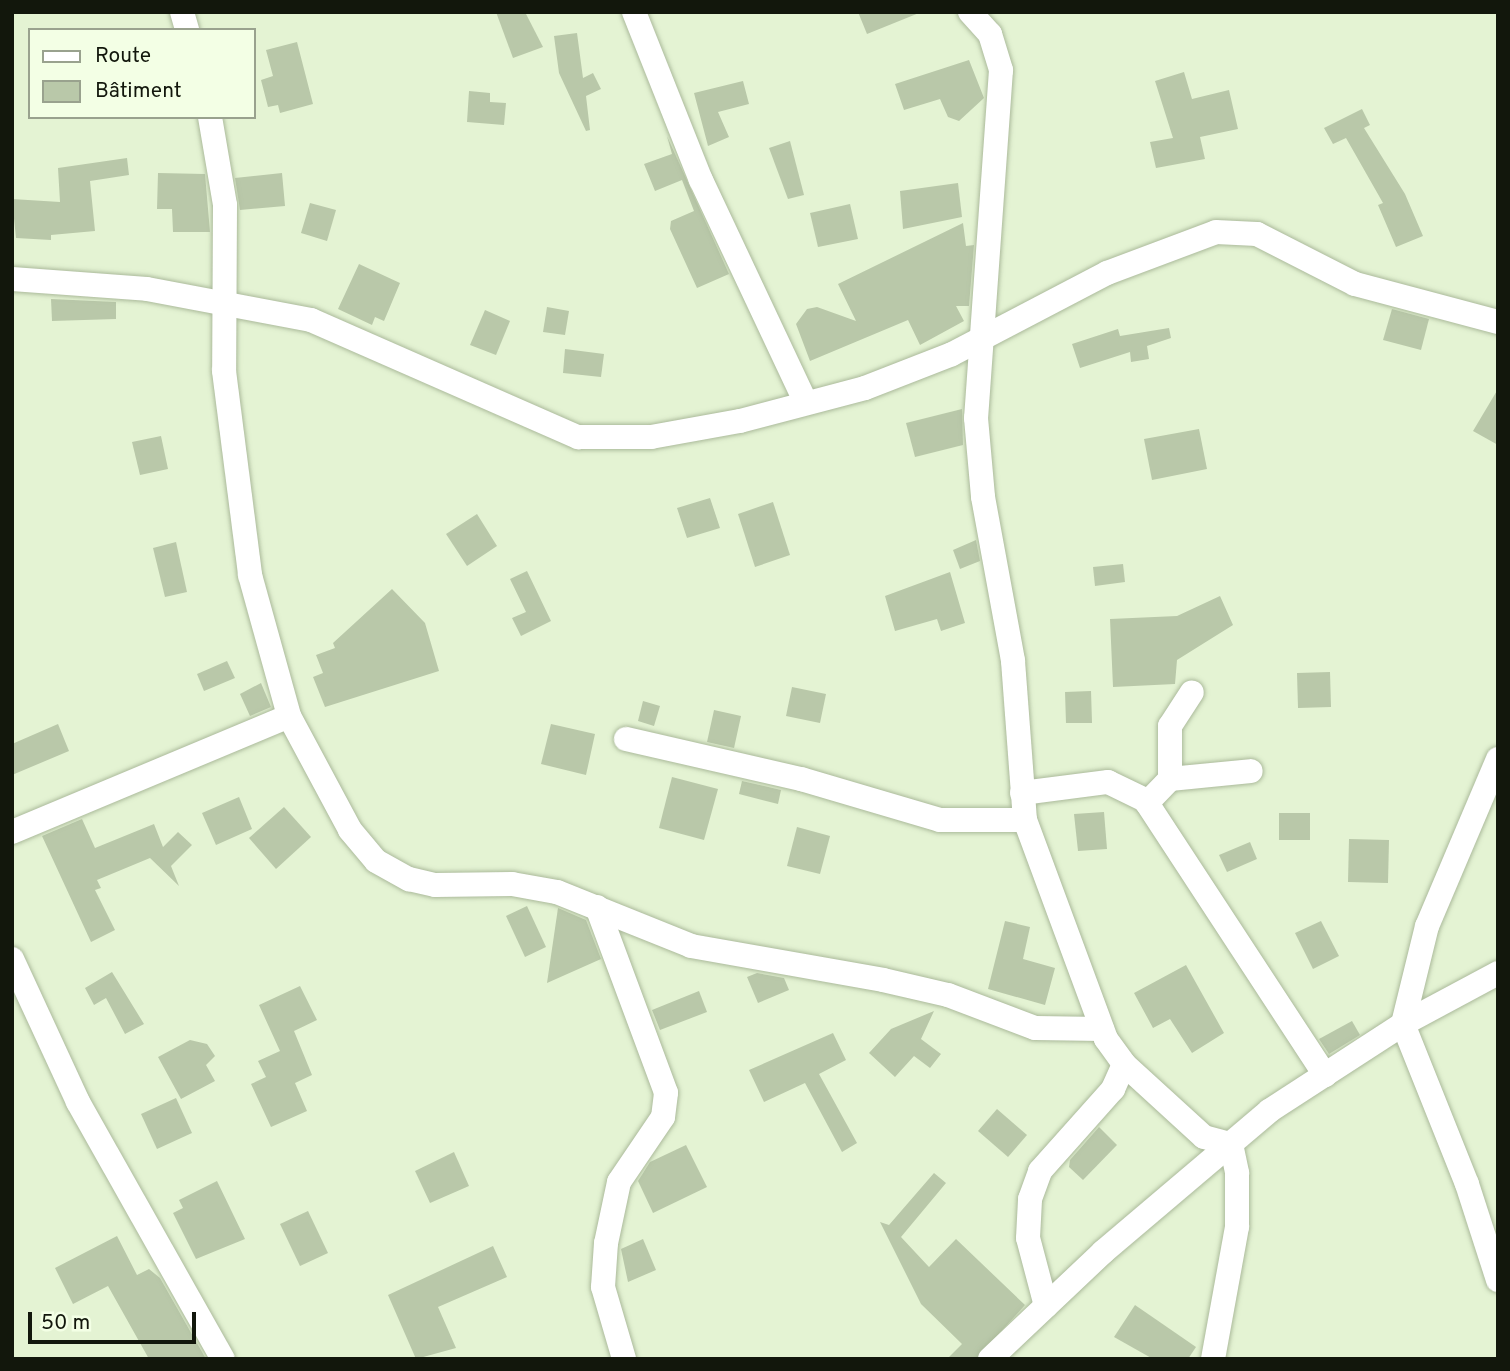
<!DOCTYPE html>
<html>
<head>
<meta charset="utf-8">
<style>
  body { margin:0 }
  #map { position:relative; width:1510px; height:1371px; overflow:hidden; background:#e4f3d3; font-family:Overpass,sans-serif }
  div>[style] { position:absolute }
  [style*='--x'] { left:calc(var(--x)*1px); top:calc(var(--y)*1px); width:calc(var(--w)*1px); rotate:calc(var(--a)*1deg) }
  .building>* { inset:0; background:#b9c8a9 }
  .roads { filter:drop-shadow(0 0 2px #abba9b) drop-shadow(0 0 2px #abba9b) }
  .minor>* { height:24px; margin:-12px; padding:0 12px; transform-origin:12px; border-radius:12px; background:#fff }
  span { translate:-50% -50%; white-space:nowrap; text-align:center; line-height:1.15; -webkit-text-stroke:6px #f3ffe5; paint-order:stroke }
  .frame { position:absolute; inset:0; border:14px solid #12170c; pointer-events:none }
  .legend { position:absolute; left:28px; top:28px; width:228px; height:91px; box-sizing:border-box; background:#f3ffe5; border:2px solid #99a28e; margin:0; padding:9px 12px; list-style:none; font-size:21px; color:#12170c }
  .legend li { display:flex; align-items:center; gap:14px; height:35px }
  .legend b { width:35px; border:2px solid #99a28e }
  .scale { position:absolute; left:28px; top:1312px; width:168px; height:32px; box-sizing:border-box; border:4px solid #12170c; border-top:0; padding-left:9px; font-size:21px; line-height:24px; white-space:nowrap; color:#12170c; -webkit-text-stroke:5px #f3ffe5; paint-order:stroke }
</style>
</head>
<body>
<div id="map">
  <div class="building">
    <div style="clip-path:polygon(496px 12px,525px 12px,543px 47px,513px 58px)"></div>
    <div style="clip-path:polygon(858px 12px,919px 12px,919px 13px,867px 34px)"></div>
    <div style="clip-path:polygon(577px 33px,583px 78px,593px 73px,601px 89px,586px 96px,590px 130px,586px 131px,559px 73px,554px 36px)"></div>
    <div style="clip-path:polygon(297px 42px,313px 104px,280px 113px,278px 105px,268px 107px,261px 80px,273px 76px,266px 50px)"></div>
    <div style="clip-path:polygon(969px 60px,984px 98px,959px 121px,948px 117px,940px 99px,904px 110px,895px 84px)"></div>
    <div style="clip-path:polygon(1184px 72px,1192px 99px,1229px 90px,1238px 129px,1200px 137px,1205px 159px,1156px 168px,1150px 142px,1173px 138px,1155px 81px)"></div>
    <div style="clip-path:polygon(743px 81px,749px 104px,718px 112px,729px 137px,708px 146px,694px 93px)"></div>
    <div style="clip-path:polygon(469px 91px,490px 93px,490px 102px,506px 103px,504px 125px,467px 122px)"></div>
    <div style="clip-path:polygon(1362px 109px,1370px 125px,1364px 128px,1405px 194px,1423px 236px,1396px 247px,1378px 205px,1383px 203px,1346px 138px,1333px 144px,1324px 128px)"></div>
    <div style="clip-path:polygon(667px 136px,729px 274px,697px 288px,670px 229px,671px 221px,694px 211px,682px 180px,655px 191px,644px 164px,672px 154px)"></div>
    <div style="clip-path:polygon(790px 141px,804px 195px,788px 199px,769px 148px)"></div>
    <div style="clip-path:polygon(127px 158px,129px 175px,90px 181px,95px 231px,51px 235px,51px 240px,16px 238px,12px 199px,60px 202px,58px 168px)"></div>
    <div style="clip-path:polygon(158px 173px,205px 174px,210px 232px,173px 232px,172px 209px,157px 209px)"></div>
    <div style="clip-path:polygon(282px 173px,285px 206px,240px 210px,235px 178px)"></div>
    <div style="clip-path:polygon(958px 183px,962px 217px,903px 229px,900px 191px)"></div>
    <div style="clip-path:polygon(310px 203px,336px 210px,327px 241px,301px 233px)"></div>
    <div style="clip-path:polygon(850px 204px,858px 239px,818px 247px,810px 213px)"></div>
    <div style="clip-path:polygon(963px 223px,966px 246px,974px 245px,969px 306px,956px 306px,964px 321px,920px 345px,908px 320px,810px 361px,796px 324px,807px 309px,817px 307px,856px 321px,838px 284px)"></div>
    <div style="clip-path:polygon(359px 264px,400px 283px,384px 321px,375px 317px,372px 325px,338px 309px)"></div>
    <div style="clip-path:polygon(51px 299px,116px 302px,116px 319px,52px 321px)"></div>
    <div style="clip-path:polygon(547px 307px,569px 311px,565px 335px,543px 332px)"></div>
    <div style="clip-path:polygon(1392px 309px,1429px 319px,1421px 350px,1383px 340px)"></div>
    <div style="clip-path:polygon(485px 310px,510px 321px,496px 355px,470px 345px)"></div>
    <div style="clip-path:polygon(1169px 328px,1171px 338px,1147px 346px,1149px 359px,1131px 362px,1130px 352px,1080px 368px,1072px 344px,1118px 329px,1120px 336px)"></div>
    <div style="clip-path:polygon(565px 349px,604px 354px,601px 377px,563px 373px)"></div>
    <div style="clip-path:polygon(1498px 389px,1498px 445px,1473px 431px)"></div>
    <div style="clip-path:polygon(962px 409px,963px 445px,915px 457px,906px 423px)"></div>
    <div style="clip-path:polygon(1199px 429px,1207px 469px,1152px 480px,1144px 439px)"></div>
    <div style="clip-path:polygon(161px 436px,168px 469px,140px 475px,132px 442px)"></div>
    <div style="clip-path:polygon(710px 498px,720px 528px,687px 538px,677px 508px)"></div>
    <div style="clip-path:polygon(773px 502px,790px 555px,755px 567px,738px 514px)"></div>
    <div style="clip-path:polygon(477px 514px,497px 546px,467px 566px,446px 534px)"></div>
    <div style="clip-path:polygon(976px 540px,980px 561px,960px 569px,953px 550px)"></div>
    <div style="clip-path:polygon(176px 542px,187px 592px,165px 597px,153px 548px)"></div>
    <div style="clip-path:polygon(1123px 564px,1125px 582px,1095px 586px,1093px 567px)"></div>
    <div style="clip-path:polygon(527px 571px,551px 621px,521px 636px,512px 618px,526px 612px,510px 579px)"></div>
    <div style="clip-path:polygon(950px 572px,965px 623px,941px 631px,937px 619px,895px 631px,885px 596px)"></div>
    <div style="clip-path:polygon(392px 589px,425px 623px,439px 671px,325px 707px,313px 677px,323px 673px,316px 655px,335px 648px,333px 643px)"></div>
    <div style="clip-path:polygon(1220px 596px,1233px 625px,1177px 660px,1175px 684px,1113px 687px,1110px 619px,1177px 616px)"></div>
    <div style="clip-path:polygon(227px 661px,235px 678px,204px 691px,197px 674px)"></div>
    <div style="clip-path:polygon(1330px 672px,1331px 707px,1298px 708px,1297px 673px)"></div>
    <div style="clip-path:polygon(261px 683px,271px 707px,250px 716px,240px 694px)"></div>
    <div style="clip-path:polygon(792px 687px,826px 694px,820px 723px,786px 716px)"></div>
    <div style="clip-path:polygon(1091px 691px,1092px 723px,1066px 723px,1065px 692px)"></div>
    <div style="clip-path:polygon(643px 701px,660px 706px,654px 726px,638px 721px)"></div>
    <div style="clip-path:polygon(714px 710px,741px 716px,734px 748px,707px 742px)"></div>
    <div style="clip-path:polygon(58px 724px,69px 751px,12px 775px,12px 744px)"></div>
    <div style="clip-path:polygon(551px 724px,595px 734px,586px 775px,541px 764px)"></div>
    <div style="clip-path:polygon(672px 777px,718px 789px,704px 840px,659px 828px)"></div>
    <div style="clip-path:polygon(742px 781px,781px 790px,778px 804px,739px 794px)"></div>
    <div style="clip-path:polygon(239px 797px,252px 829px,216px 845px,202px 813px)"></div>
    <div style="clip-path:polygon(284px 807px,311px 837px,276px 869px,249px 838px)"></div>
    <div style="clip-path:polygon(1104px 812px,1107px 849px,1078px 851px,1074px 814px)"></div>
    <div style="clip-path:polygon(1279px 813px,1310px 813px,1310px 840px,1279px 840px)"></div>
    <div style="clip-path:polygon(82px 819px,95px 848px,154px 824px,163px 847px,178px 832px,192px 845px,171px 866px,179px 886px,150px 858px,97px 880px,101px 888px,95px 890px,115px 930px,91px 942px,42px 836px)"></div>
    <div style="clip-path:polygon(797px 827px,830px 836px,820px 874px,787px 866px)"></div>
    <div style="clip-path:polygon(1349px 839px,1389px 840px,1388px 883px,1348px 882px)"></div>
    <div style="clip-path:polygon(1250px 842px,1257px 859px,1227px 872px,1219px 855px)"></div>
    <div style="clip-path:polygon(527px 906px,546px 947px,525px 957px,506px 916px)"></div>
    <div style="clip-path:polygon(558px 908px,586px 920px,601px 959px,547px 983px)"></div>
    <div style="clip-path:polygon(1005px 921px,1030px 927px,1023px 959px,1055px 968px,1045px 1005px,988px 989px)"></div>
    <div style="clip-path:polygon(1321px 921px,1339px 956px,1313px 969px,1295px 933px)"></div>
    <div style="clip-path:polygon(1186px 965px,1224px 1033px,1192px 1053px,1170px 1019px,1153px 1028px,1134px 993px)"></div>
    <div style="clip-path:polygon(112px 972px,144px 1024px,125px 1034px,106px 998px,94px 1005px,85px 988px)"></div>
    <div style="clip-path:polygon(757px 973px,784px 978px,789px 990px,758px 1003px,747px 977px)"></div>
    <div style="clip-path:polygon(300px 986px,317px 1020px,294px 1031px,312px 1075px,295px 1083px,307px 1111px,271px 1127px,251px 1084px,266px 1077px,258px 1061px,280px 1051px,259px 1005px)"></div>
    <div style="clip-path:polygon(699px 991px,707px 1012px,660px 1030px,652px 1010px)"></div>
    <div style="clip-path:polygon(934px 1011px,921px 1039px,941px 1054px,930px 1068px,914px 1056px,895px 1077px,869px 1053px,891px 1029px)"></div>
    <div style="clip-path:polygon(1352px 1021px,1360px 1035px,1329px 1054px,1319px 1039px)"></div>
    <div style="clip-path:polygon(833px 1033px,846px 1060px,819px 1074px,857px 1143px,842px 1152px,805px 1083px,764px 1102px,749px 1070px)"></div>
    <div style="clip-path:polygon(190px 1040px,207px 1044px,215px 1056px,206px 1065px,215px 1081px,181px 1099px,158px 1057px)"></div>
    <div style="clip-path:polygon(176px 1098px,192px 1133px,157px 1149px,141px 1114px)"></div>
    <div style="clip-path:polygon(997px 1109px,1027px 1135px,1008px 1157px,978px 1131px)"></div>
    <div style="clip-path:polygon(1099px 1127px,1117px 1145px,1083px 1180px,1069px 1167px,1070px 1160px)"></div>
    <div style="clip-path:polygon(686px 1145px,707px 1187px,653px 1213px,638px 1181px,650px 1162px)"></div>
    <div style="clip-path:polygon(454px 1152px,469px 1186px,430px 1203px,415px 1171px)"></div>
    <div style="clip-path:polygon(934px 1173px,946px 1183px,901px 1237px,929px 1267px,956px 1239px,1025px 1305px,976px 1359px,947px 1359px,962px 1344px,921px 1304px,880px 1222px,889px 1225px)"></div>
    <div style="clip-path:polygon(217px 1181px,245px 1239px,196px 1259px,173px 1213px,183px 1208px,179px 1200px)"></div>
    <div style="clip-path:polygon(308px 1211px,328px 1253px,300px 1266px,280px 1224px)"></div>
    <div style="clip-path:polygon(117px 1236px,137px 1275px,149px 1269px,160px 1278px,206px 1359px,149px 1359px,108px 1286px,73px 1304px,55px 1268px)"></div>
    <div style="clip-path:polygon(643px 1239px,656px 1270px,628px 1282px,621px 1249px)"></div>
    <div style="clip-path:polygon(493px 1246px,507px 1277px,438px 1307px,456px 1348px,416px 1359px,388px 1295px)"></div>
    <div style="clip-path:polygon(1135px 1305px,1196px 1347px,1188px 1359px,1153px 1359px,1114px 1337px)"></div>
  </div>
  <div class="roads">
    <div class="minor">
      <div style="--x:182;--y:12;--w:19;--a:74"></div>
      <div style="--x:634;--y:12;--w:181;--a:68.3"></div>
      <div style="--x:701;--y:180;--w:246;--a:64.8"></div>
      <div style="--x:970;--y:12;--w:30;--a:48"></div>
      <div style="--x:990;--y:34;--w:38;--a:73"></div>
      <div style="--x:1001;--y:70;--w:349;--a:94.1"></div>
      <div style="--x:976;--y:418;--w:79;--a:84.9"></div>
      <div style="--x:983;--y:497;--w:167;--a:79.6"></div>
      <div style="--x:1013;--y:661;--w:159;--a:85.7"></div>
      <div style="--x:1025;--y:820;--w:233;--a:69.7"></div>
      <div style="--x:1106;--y:1039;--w:31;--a:54"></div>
      <div style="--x:1124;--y:1064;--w:108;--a:42.4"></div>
      <div style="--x:1204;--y:1137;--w:28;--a:15"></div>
      <div style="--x:1231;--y:1144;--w:30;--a:78"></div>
      <div style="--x:1237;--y:1173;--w:54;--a:90"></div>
      <div style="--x:1237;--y:1227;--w:134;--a:100.3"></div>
      <div style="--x:210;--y:117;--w:89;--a:80.3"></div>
      <div style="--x:225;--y:205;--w:166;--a:90.3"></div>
      <div style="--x:224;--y:371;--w:206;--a:82.7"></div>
      <div style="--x:250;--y:575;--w:146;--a:74.5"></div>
      <div style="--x:289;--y:716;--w:129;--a:61.8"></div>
      <div style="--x:350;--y:830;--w:40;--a:50"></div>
      <div style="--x:376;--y:861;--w:38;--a:29"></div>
      <div style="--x:409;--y:879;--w:27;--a:13"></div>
      <div style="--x:435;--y:885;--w:77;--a:-0.7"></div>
      <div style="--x:512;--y:884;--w:46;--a:10.1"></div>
      <div style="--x:557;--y:892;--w:144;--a:21.9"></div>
      <div style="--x:691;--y:946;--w:195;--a:10"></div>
      <div style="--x:883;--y:980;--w:67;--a:13"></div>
      <div style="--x:948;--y:995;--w:93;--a:20.8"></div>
      <div style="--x:1035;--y:1028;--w:67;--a:0.9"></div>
      <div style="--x:12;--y:279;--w:135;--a:4.2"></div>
      <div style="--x:147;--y:289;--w:167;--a:10.7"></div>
      <div style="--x:311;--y:320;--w:292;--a:23.7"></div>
      <div style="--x:578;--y:437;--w:73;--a:0"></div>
      <div style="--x:651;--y:437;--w:90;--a:-10.2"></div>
      <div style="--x:740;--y:421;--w:129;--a:-14.8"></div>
      <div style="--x:865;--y:388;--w:93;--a:-21.3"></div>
      <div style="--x:952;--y:354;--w:175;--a:-27.6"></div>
      <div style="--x:1107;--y:273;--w:116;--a:-20.6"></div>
      <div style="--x:1216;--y:232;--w:41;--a:2.8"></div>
      <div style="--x:1257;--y:234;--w:110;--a:27"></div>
      <div style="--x:1355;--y:284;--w:148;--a:14.9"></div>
      <div style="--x:626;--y:739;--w:180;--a:12.9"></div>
      <div style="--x:801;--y:779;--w:145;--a:16.4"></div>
      <div style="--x:940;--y:820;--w:85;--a:0"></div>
      <div style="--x:1498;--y:759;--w:181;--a:113"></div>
      <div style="--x:1427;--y:926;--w:101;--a:103.8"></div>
      <div style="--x:1403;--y:1024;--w:172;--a:68.2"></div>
      <div style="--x:1467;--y:1184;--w:101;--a:72.1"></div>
      <div style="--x:1170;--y:779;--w:53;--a:-90"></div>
      <div style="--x:1170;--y:726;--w:40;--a:-57.1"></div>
      <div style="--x:1022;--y:793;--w:87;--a:-7.3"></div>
      <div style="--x:1108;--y:782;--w:41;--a:25.9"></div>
      <div style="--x:1145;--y:800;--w:329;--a:56.8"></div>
      <div style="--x:1147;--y:803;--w:33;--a:-46"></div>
      <div style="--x:1170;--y:779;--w:81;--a:-5.6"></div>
      <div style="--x:12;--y:832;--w:300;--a:-22.7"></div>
      <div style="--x:597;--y:907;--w:198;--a:69.6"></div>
      <div style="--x:666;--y:1093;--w:24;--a:97"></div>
      <div style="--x:663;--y:1117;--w:78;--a:124.1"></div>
      <div style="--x:619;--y:1182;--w:62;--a:102"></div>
      <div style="--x:606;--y:1243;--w:44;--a:93.9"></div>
      <div style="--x:603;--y:1287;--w:75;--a:73.7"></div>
      <div style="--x:12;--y:959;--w:157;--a:65.2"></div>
      <div style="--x:78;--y:1102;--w:295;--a:60.6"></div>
      <div style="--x:1046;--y:1306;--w:70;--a:-104.8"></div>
      <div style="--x:1028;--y:1238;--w:39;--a:-87"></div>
      <div style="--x:1030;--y:1199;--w:30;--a:-70"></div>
      <div style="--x:1040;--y:1171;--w:110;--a:-48.3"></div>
      <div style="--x:1113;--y:1089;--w:27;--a:-66"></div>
      <div style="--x:990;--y:1359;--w:156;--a:-43.4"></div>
      <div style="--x:1103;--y:1252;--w:218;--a:-40.3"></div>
      <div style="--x:1269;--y:1111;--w:160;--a:-33"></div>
      <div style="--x:1403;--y:1024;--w:108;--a:-28.2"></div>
    </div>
  </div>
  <div class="frame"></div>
  <ul class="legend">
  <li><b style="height:9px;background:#fff"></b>Route</li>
  <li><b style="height:19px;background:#b9c8a9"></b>Bâtiment</li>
  </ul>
  <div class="scale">50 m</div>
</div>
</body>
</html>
